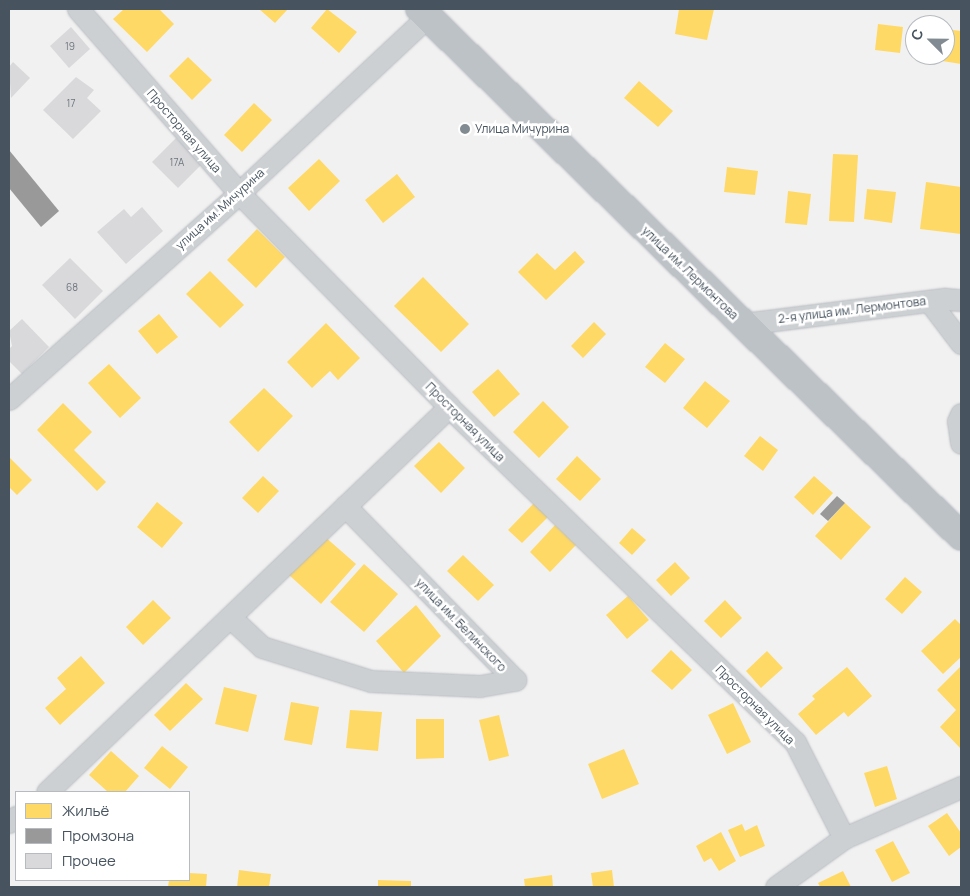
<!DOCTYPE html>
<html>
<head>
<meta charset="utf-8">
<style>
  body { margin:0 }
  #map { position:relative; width:970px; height:896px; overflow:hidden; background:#f2f1f1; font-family:Manrope,sans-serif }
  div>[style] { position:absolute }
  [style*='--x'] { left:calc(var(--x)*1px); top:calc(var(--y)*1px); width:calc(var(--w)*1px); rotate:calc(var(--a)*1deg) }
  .homes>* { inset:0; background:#ffd966 }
  .industry>* { inset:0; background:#999 }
  .building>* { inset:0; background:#d9d9db }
  .roads { filter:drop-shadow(0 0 1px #b6bbc1) drop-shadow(0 0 1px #b6bbc1) }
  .minor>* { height:21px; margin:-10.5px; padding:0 10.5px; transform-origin:10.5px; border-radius:10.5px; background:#cdd0d2 }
  .highway>* { height:28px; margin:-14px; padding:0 14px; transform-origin:14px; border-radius:14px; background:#bdc2c7 }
  .dots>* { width:14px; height:14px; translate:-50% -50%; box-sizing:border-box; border:2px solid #fff; border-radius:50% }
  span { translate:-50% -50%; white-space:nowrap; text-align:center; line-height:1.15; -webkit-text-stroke:5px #fff; paint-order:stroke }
  .number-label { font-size:10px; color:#6d777f }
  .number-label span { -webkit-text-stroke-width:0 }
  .poi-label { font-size:12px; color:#47545f }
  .left { translate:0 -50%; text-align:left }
  .street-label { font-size:12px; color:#47545f }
  .frame { position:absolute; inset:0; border:10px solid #47545f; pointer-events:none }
  .legend { position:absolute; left:15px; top:791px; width:175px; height:90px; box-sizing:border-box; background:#fff; border:1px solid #b5bbbf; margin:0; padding:6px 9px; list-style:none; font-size:15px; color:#47545f }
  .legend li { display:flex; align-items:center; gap:10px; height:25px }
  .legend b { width:25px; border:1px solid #b5bbbf }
  .north { position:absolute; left:905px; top:15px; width:50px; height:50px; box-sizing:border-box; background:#fff; border:1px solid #b5bbbf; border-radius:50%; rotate:293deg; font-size:14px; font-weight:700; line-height:20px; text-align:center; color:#47545f }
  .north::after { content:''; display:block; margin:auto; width:18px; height:22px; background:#838b92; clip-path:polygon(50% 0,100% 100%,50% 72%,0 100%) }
</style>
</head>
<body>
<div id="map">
  <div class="homes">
    <div style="clip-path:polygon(124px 9px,159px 9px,174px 24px,147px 52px,113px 19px)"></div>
    <div style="clip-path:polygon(259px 9px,288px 9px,275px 23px)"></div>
    <div style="clip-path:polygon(327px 9px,357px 32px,339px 53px,311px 28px)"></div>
    <div style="clip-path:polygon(679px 9px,714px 9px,707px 40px,675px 34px)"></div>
    <div style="clip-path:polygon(878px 24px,903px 27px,900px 53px,875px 50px)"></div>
    <div style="clip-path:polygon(945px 29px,961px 31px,961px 64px,936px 60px,937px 55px,945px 55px)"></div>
    <div style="clip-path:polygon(188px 57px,212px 80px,192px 100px,169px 76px)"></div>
    <div style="clip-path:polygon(639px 81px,673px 111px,658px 127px,624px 98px)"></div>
    <div style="clip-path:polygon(254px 103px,272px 120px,242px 152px,224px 135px)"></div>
    <div style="clip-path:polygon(833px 154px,858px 155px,854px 222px,829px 221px)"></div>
    <div style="clip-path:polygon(319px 159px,340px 181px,309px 211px,288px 188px)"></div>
    <div style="clip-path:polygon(727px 167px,758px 171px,755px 195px,724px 192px)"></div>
    <div style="clip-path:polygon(397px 174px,415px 197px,383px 223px,365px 200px)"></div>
    <div style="clip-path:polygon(926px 182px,961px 187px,961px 234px,920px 229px)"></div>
    <div style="clip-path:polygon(867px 189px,896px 192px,892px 223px,864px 219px)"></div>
    <div style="clip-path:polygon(788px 191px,811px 194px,807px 225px,785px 223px)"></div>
    <div style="clip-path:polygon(257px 229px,285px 257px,256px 288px,227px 260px)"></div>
    <div style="clip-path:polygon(575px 251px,585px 262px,546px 300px,518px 272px,537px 253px,555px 270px)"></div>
    <div style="clip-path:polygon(210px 271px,244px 305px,220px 328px,186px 294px)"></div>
    <div style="clip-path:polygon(423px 277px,469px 324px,441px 352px,394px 306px)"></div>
    <div style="clip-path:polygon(159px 314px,178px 337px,157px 354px,138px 331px)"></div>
    <div style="clip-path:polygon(594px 322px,606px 334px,583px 358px,571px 346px)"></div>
    <div style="clip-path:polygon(326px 323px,360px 358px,338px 380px,330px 371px,312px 388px,287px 362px)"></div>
    <div style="clip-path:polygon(665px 343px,685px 359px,665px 383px,645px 367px)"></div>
    <div style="clip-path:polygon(109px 364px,141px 398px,120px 418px,88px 383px)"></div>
    <div style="clip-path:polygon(498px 369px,520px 394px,494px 417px,472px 392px)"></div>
    <div style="clip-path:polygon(705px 381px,730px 401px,707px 428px,683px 408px)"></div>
    <div style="clip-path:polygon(264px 388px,293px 416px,258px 452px,229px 422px)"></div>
    <div style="clip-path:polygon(543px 401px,569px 427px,539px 458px,513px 432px)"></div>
    <div style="clip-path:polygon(63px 403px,92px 432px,74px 450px,106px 482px,97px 491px,37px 430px)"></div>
    <div style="clip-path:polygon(760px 436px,778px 450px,763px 471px,744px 456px)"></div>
    <div style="clip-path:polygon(439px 442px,465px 468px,441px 493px,414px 466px)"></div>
    <div style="clip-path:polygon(577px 456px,601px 479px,580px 501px,556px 479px)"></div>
    <div style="clip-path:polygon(10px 458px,32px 480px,17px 495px,9px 487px)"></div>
    <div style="clip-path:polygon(263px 476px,279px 491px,258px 513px,242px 498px)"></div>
    <div style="clip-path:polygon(814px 476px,833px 493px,813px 515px,794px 497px)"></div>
    <div style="clip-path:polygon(536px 501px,550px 515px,522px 543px,508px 530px)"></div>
    <div style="clip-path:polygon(157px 502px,183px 523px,162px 548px,137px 527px)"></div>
    <div style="clip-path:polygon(845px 503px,871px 527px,841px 560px,815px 536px)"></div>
    <div style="clip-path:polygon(555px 525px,576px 545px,550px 572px,530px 552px)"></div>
    <div style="clip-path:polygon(632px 528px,646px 540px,632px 555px,619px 543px)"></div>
    <div style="clip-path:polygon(324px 536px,356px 564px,321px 604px,289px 575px)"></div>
    <div style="clip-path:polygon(463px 555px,494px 585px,478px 601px,447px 571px)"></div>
    <div style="clip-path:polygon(675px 562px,690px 578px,671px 596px,656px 580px)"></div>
    <div style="clip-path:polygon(364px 564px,398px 594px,364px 632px,330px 602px)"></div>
    <div style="clip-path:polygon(905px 577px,922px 592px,902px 614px,885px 599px)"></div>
    <div style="clip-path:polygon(628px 596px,649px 620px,627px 639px,606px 615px)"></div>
    <div style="clip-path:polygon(153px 600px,171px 618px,143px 645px,126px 627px)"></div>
    <div style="clip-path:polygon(725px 600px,742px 618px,721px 638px,704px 621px)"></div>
    <div style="clip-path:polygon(416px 605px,441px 636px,404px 673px,376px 641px)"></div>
    <div style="clip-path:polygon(955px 619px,961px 625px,961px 657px,943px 674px,921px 651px)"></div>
    <div style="clip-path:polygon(671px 650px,692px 670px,672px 690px,651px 671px)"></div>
    <div style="clip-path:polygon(767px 651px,783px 668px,761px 688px,746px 671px)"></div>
    <div style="clip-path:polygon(81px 656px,105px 683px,60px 725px,45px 708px,66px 689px,57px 678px)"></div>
    <div style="clip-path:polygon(961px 666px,961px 749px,940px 727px,956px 710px,937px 690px)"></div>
    <div style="clip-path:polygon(847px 667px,872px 696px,848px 717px,844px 712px,816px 735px,798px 714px,815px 699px,812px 696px)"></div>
    <div style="clip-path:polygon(186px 683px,203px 699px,170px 731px,154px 715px)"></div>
    <div style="clip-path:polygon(224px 687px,257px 695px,248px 732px,215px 724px)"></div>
    <div style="clip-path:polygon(291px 702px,319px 707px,312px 745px,284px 740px)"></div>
    <div style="clip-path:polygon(733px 703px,751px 742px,727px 754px,708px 715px)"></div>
    <div style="clip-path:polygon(350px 710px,382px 712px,378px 751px,346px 748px)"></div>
    <div style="clip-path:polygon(499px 715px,509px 756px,489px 761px,479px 720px)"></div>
    <div style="clip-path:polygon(416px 719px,444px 719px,444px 758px,416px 759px)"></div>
    <div style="clip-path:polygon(162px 746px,188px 767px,170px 789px,144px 768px)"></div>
    <div style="clip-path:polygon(624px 749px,639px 784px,602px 799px,588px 764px)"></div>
    <div style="clip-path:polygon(111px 751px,139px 776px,125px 792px,108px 792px,89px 775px)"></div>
    <div style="clip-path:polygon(887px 766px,897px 799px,875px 807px,864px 773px)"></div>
    <div style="clip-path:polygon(947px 813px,961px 833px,961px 847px,949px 856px,928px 826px)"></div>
    <div style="clip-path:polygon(742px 824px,745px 831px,757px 825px,765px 846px,740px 857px,728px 830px)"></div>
    <div style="clip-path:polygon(721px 832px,736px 861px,719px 871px,711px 858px,704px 862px,696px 846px)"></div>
    <div style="clip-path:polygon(893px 841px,910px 873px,892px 882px,875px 850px)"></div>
    <div style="clip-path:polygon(239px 870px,271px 874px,269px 887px,237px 887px)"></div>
    <div style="clip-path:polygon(612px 870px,614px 887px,593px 887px,591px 873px)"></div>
    <div style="clip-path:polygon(843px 871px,851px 887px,820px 887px,818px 883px)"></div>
    <div style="clip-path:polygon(189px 873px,207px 874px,206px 887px,168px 887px,169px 880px,189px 880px)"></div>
    <div style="clip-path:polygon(552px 875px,553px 887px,525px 887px,524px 879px)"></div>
    <div style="clip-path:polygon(378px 880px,411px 881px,411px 887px,378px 887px)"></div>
  </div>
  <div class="industry">
    <div style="clip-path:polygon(9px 150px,59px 211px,41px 227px,9px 188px)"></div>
    <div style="clip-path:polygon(837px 496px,845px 503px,828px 521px,820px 514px)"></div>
  </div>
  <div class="building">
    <div style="clip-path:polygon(71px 27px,90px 49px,69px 68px,50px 46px)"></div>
    <div style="clip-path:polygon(13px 62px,30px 78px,11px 98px,9px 67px)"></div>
    <div style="clip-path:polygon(76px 77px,94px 90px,87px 98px,101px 111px,73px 139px,43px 110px)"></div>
    <div style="clip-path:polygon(176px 138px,202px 164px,178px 188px,152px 162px)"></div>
    <div style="clip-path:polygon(142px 207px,163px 231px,126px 264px,97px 232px,124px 209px,131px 217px)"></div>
    <div style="clip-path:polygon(70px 258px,103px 291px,75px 319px,42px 285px)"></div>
    <div style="clip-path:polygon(22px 319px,49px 347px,22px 374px,9px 361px,9px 349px,12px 346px,9px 331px)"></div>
  </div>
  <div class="roads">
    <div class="minor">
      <div style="--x:78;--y:9;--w:244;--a:48.8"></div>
      <div style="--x:239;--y:193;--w:300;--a:45.5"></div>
      <div style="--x:449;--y:407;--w:482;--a:44.1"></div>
      <div style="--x:795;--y:742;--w:108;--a:63"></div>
      <div style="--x:929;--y:301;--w:53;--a:52.7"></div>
      <div style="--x:743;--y:324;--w:204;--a:-7.1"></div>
      <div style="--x:945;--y:299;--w:16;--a:4"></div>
      <div style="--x:9;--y:399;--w:309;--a:-41.8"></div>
      <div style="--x:239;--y:193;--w:259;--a:-43.1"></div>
      <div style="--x:961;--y:414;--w:8;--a:113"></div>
      <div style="--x:958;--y:421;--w:22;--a:82"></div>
      <div style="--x:231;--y:618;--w:42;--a:43.1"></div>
      <div style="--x:262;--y:647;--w:114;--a:17.3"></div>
      <div style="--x:371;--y:681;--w:109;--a:2.6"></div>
      <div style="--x:480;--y:686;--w:36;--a:-10"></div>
      <div style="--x:515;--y:680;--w:243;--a:-134.3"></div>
      <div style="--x:47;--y:792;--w:557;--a:-43.76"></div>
      <div style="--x:9;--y:822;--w:9;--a:-36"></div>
      <div style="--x:776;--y:887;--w:84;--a:-35.8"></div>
      <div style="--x:844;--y:838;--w:128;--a:-23.6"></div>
    </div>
    <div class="highway">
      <div style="--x:420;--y:9;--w:755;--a:44.25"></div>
    </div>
  </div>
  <div class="dots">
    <div style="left:465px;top:129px;background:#838b92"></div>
  </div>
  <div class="number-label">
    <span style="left:70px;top:47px">19</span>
    <span style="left:71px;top:104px">17</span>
    <span style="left:177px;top:163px">17А</span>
    <span style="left:72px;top:288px">68</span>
  </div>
  <div class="poi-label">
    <span class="left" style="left:475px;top:129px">Улица Мичурина</span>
  </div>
  <div class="street-label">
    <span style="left:184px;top:131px;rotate:49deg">Просторная улица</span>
    <span style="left:220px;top:209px;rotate:-42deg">улица им. Мичурина</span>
    <span style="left:690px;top:273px;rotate:44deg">улица им. Лермонтова</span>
    <span style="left:852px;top:310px;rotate:-7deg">2-я улица им. Лермонтова</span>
    <span style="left:465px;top:422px;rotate:45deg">Просторная улица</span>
    <span style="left:461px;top:625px;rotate:46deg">улица им. Белинского</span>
    <span style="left:755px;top:705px;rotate:45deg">Просторная улица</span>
  </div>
  <div class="frame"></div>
  <ul class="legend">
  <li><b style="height:14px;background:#ffd966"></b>Жильё</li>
  <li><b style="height:14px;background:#999"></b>Промзона</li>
  <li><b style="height:14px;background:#d9d9db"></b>Прочее</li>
  </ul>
  <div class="north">С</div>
</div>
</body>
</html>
